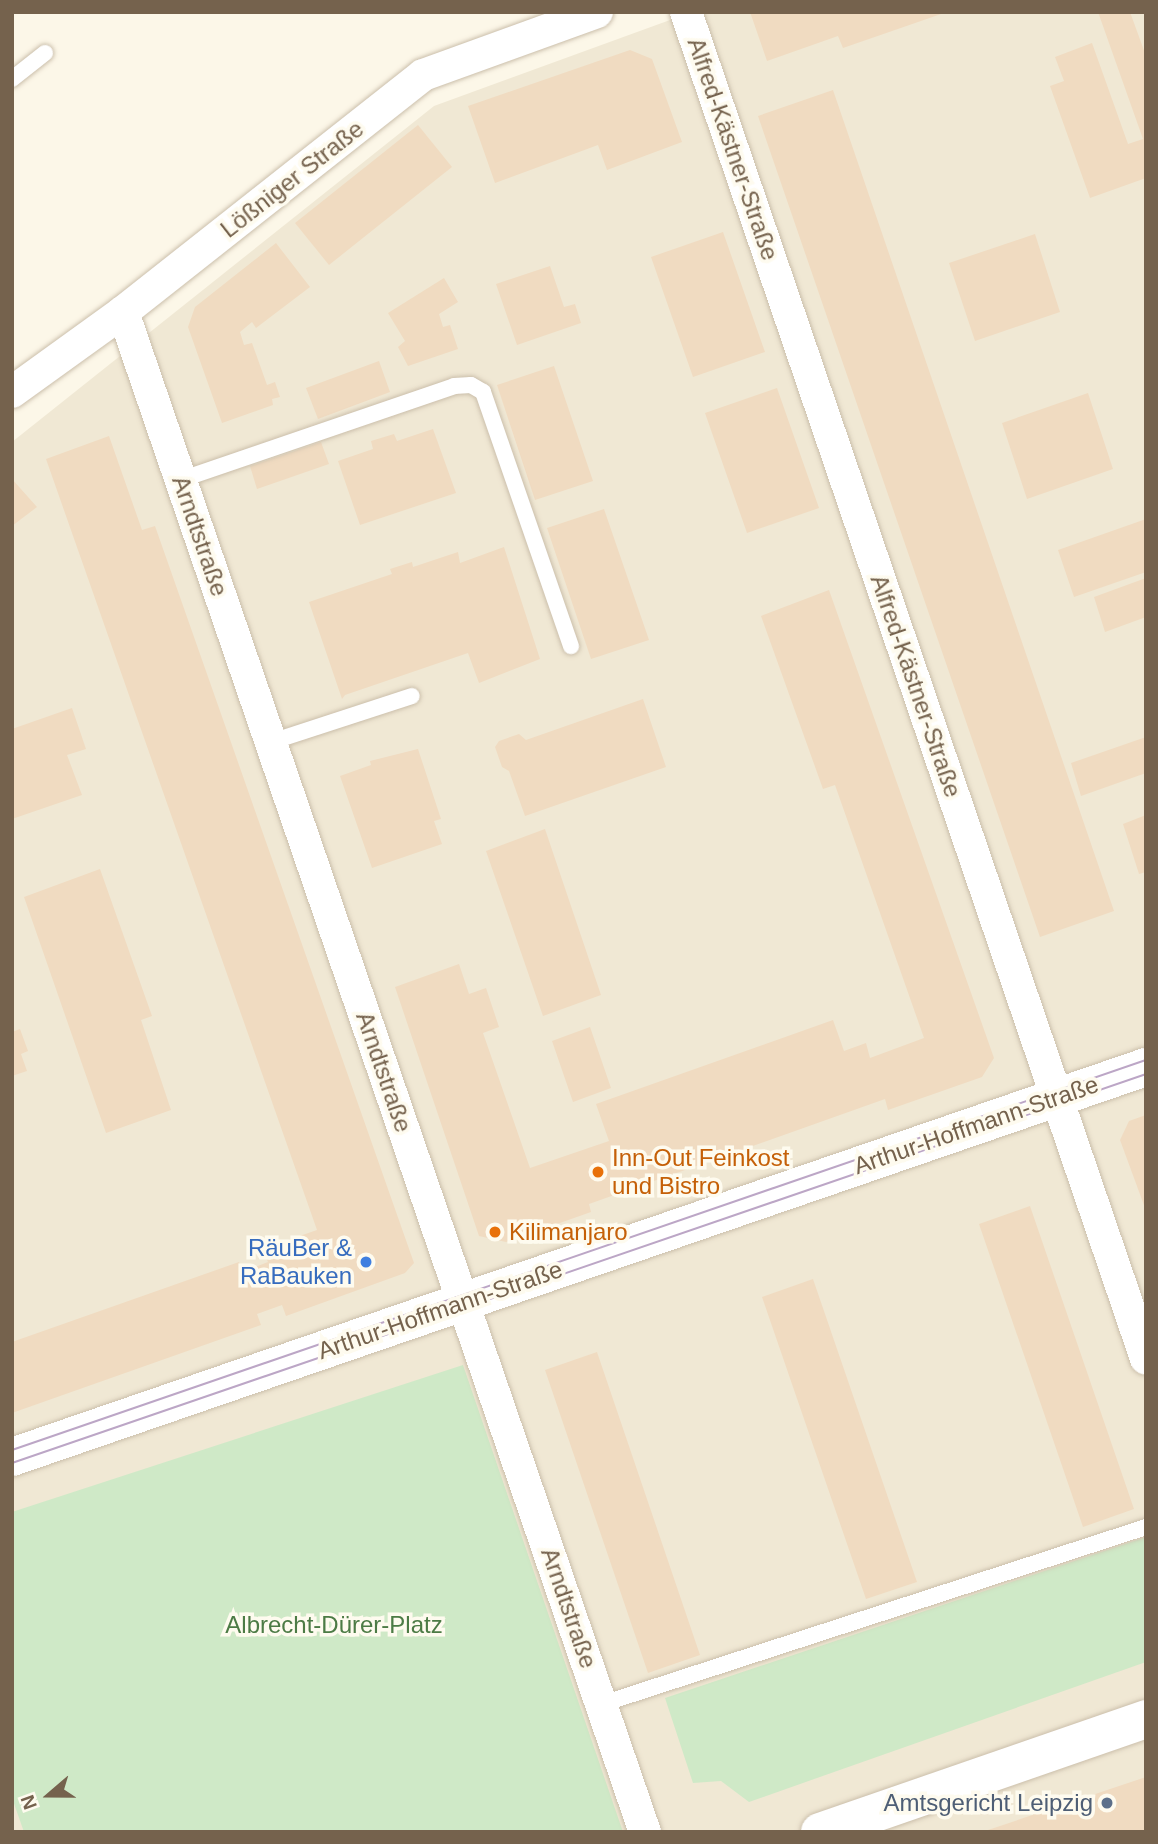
<!DOCTYPE html>
<html>
<head>
<meta charset="utf-8">
<style>
  body { margin:0 }
  #map { position:relative; width:1158px; height:1844px; overflow:hidden; background:#fcf7e8; font-family:Helvetica,sans-serif }
  div>[style] { position:absolute }
  [style*='--x'] { left:calc(var(--x)*1px); top:calc(var(--y)*1px); width:calc(var(--w)*1px); rotate:calc(var(--a)*1deg) }
  .residential>* { inset:0; background:#f0e8d4 }
  .green>* { inset:0; background:#cfe9c7 }
  .building>* { inset:0; background:#f0dbc1 }
  .roads { filter:drop-shadow(0 0 2px #cbbfab) drop-shadow(0 0 2px #cbbfab) }
  .service>* { height:16px; margin:-8px; padding:0 8px; transform-origin:8px; border-radius:8px; background:#fff }
  .minor>* { height:32px; margin:-16px; padding:0 16px; transform-origin:16px; border-radius:16px; background:#fff }
  .tertiary>* { height:38px; margin:-19px; padding:0 19px; transform-origin:19px; border-radius:19px; background:#fff }
  .tram>* { height:2px; margin:-1px; padding:0 1px; transform-origin:1px; border-radius:1px; background:#bca6c6 }
  .dots>* { width:19px; height:19px; translate:-50% -50%; box-sizing:border-box; border:4px solid #fefbef; border-radius:50% }
  span { translate:-50% -50%; white-space:nowrap; text-align:center; line-height:1.15; -webkit-text-stroke:7px #fefbef; paint-order:stroke }
  .street-label { font-size:24px; color:#75624d }
  .food-label { font-size:24px; color:#c56008 }
  .left { translate:0 -50%; text-align:left }
  .shop-label { font-size:24px; color:#366cbe }
  .right { translate:-100% -50%; text-align:right }
  .park-label { font-size:24px; color:#4c7b45 }
  .service-label { font-size:24px; color:#4e5e75 }
  .frame { position:absolute; inset:0; border:14px solid #75624d; pointer-events:none }
  .north { position:absolute; left:14px; top:1760px; width:70px; height:70px; -webkit-text-stroke:5px #fefbef; paint-order:stroke; rotate:250deg; font-size:19px; font-weight:700; line-height:28px; text-align:center; color:#75624d }
  .north::after { content:''; display:block; margin:auto; width:24px; height:32px; background:#75624d; clip-path:polygon(50% 0,100% 100%,50% 72%,0 100%) }
</style>
</head>
<body>
<div id="map">
  <div class="residential">
    <div style="clip-path:polygon(692px 12px,1146px 12px,1146px 1832px,12px 1832px,12px 442px,434px 106px)"></div>
  </div>
  <div class="green">
    <div style="clip-path:polygon(463px 1365px,623px 1832px,24px 1832px,12px 1798px,12px 1512px)"></div>
    <div style="clip-path:polygon(1146px 1537px,1146px 1662px,749px 1802px,721px 1781px,693px 1783px,665px 1698px)"></div>
  </div>
  <div class="building">
    <div style="clip-path:polygon(750px 12px,944px 12px,944px 13px,843px 48px,838px 36px,767px 61px)"></div>
    <div style="clip-path:polygon(1098px 12px,1130px 12px,1146px 56px,1146px 178px,1090px 198px,1050px 86px,1064px 81px,1055px 57px,1092px 43px,1128px 144px,1143px 139px)"></div>
    <div style="clip-path:polygon(630px 50px,652px 59px,682px 142px,607px 170px,598px 145px,495px 183px,468px 106px)"></div>
    <div style="clip-path:polygon(833px 90px,1114px 911px,1040px 937px,758px 116px)"></div>
    <div style="clip-path:polygon(418px 125px,452px 167px,329px 265px,295px 223px)"></div>
    <div style="clip-path:polygon(723px 232px,765px 352px,693px 377px,651px 257px)"></div>
    <div style="clip-path:polygon(1035px 234px,1060px 312px,975px 341px,949px 263px)"></div>
    <div style="clip-path:polygon(276px 243px,310px 287px,256px 328px,252px 322px,240px 332px,244px 345px,252px 343px,267px 385px,275px 382px,280px 397px,272px 399px,273px 405px,222px 423px,188px 327px,195px 307px)"></div>
    <div style="clip-path:polygon(550px 266px,564px 307px,575px 304px,581px 323px,517px 345px,496px 284px)"></div>
    <div style="clip-path:polygon(444px 278px,458px 302px,439px 314px,443px 327px,450px 325px,458px 349px,408px 366px,398px 347px,405px 341px,388px 313px)"></div>
    <div style="clip-path:polygon(379px 361px,390px 392px,318px 419px,306px 388px)"></div>
    <div style="clip-path:polygon(554px 366px,593px 481px,535px 500px,497px 385px)"></div>
    <div style="clip-path:polygon(777px 388px,819px 508px,747px 533px,705px 413px)"></div>
    <div style="clip-path:polygon(1088px 393px,1113px 469px,1027px 499px,1002px 423px)"></div>
    <div style="clip-path:polygon(433px 429px,456px 493px,360px 525px,338px 461px,373px 449px,371px 441px,394px 434px,397px 441px)"></div>
    <div style="clip-path:polygon(109px 436px,142px 530px,155px 526px,414px 1263px,405px 1273px,286px 1316px,282px 1305px,257px 1314px,261px 1325px,12px 1413px,12px 1342px,239px 1262px,242px 1272px,268px 1262px,262px 1249px,317px 1230px,46px 459px)"></div>
    <div style="clip-path:polygon(321px 442px,329px 464px,257px 489px,250px 466px)"></div>
    <div style="clip-path:polygon(12px 479px,37px 507px,12px 526px)"></div>
    <div style="clip-path:polygon(604px 509px,649px 640px,591px 659px,547px 528px)"></div>
    <div style="clip-path:polygon(1146px 519px,1146px 572px,1074px 597px,1058px 550px)"></div>
    <div style="clip-path:polygon(504px 547px,540px 659px,479px 683px,468px 653px,345px 695px,342px 699px,309px 602px,392px 574px,390px 569px,412px 562px,413px 567px,458px 552px,460px 563px)"></div>
    <div style="clip-path:polygon(1146px 578px,1146px 617px,1105px 632px,1094px 597px)"></div>
    <div style="clip-path:polygon(829px 590px,994px 1058px,982px 1077px,888px 1110px,885px 1099px,589px 1204px,591px 1212px,506px 1242px,479px 1236px,395px 987px,459px 964px,469px 994px,486px 988px,499px 1027px,483px 1033px,530px 1168px,609px 1141px,596px 1104px,833px 1020px,844px 1051px,866px 1043px,870px 1058px,924px 1038px,835px 785px,823px 789px,761px 616px)"></div>
    <div style="clip-path:polygon(643px 699px,666px 767px,525px 816px,509px 771px,502px 767px,495px 747px,499px 741px,519px 734px,526px 740px)"></div>
    <div style="clip-path:polygon(72px 708px,86px 749px,67px 755px,82px 795px,12px 819px,12px 729px)"></div>
    <div style="clip-path:polygon(1146px 737px,1146px 773px,1081px 796px,1071px 763px)"></div>
    <div style="clip-path:polygon(418px 749px,441px 819px,434px 821px,442px 844px,372px 868px,340px 776px,371px 765px,370px 761px)"></div>
    <div style="clip-path:polygon(1146px 815px,1146px 872px,1139px 874px,1123px 824px)"></div>
    <div style="clip-path:polygon(545px 829px,601px 995px,543px 1016px,486px 851px)"></div>
    <div style="clip-path:polygon(100px 869px,152px 1016px,141px 1020px,171px 1110px,106px 1133px,24px 897px)"></div>
    <div style="clip-path:polygon(590px 1027px,611px 1088px,573px 1102px,552px 1041px)"></div>
    <div style="clip-path:polygon(20px 1029px,28px 1051px,21px 1054px,27px 1071px,12px 1076px,12px 1032px)"></div>
    <div style="clip-path:polygon(1146px 1115px,1146px 1208px,1145px 1208px,1120px 1140px,1129px 1121px)"></div>
    <div style="clip-path:polygon(1030px 1206px,1134px 1509px,1083px 1527px,979px 1224px)"></div>
    <div style="clip-path:polygon(813px 1279px,917px 1582px,866px 1599px,762px 1297px)"></div>
    <div style="clip-path:polygon(597px 1352px,700px 1655px,648px 1673px,545px 1370px)"></div>
    <div style="clip-path:polygon(1146px 1777px,1146px 1832px,985px 1832px,985px 1831px)"></div>
  </div>
  <div class="roads">
    <div class="service">
      <div style="--x:12;--y:79;--w:42;--a:-38.2"></div>
      <div style="--x:180;--y:480;--w:290;--a:-18.9"></div>
      <div style="--x:454;--y:386;--w:17;--a:-3"></div>
      <div style="--x:471;--y:385;--w:14;--a:30"></div>
      <div style="--x:483;--y:392;--w:269;--a:70.9"></div>
      <div style="--x:271;--y:742;--w:148;--a:-18.1"></div>
      <div style="--x:602;--y:1704;--w:572;--a:-18.02"></div>
    </div>
    <div class="minor">
      <div style="--x:686;--y:12;--w:1423;--a:71.14"></div>
      <div style="--x:123;--y:312;--w:1607;--a:71.05"></div>
      <div style="--x:12;--y:392;--w:137;--a:-35.8"></div>
      <div style="--x:123;--y:312;--w:382;--a:-38.3"></div>
      <div style="--x:423;--y:75;--w:185;--a:-19.9"></div>
    </div>
    <div class="tertiary">
      <div style="--x:12;--y:1457;--w:1199;--a:-18.98"></div>
      <div style="--x:820;--y:1832;--w:345;--a:-19.1"></div>
    </div>
  </div>
  <div class="tram">
    <div style="--x:12;--y:1450;--w:1199;--a:-18.98"></div>
    <div style="--x:12;--y:1463;--w:1199;--a:-18.93"></div>
  </div>
  <div class="dots">
    <div style="left:598px;top:1172px;background:#e8710a"></div>
    <div style="left:495px;top:1232px;background:#e8710a"></div>
    <div style="left:366px;top:1262px;background:#3f7fe0"></div>
    <div style="left:1107px;top:1803px;background:#5c6f8a"></div>
  </div>
  <div class="street-label">
    <span style="left:733px;top:149px;rotate:71deg">Alfred-Kästner-Straße</span>
    <span style="left:292px;top:179px;rotate:-38deg">Lößniger Straße</span>
    <span style="left:200px;top:536px;rotate:71deg">Arndtstraße</span>
    <span style="left:916px;top:686px;rotate:71deg">Alfred-Kästner-Straße</span>
    <span style="left:384px;top:1072px;rotate:71deg">Arndtstraße</span>
    <span style="left:976px;top:1125px;rotate:-19deg">Arthur-Hoffmann-Straße</span>
    <span style="left:440px;top:1310px;rotate:-19deg">Arthur-Hoffmann-Straße</span>
    <span style="left:569px;top:1608px;rotate:71deg">Arndtstraße</span>
  </div>
  <div class="food-label">
    <span class="left" style="left:612px;top:1172px">Inn-Out Feinkost<br>und Bistro</span>
    <span class="left" style="left:509px;top:1232px">Kilimanjaro</span>
  </div>
  <div class="shop-label">
    <span class="right" style="left:352px;top:1262px">RäuBer &amp;<br>RaBauken</span>
  </div>
  <div class="park-label">
    <span style="left:334px;top:1625px">Albrecht-Dürer-Platz</span>
  </div>
  <div class="service-label">
    <span class="right" style="left:1093px;top:1803px">Amtsgericht Leipzig</span>
  </div>
  <div class="frame"></div>
  <div class="north">N</div>
</div>
</body>
</html>
